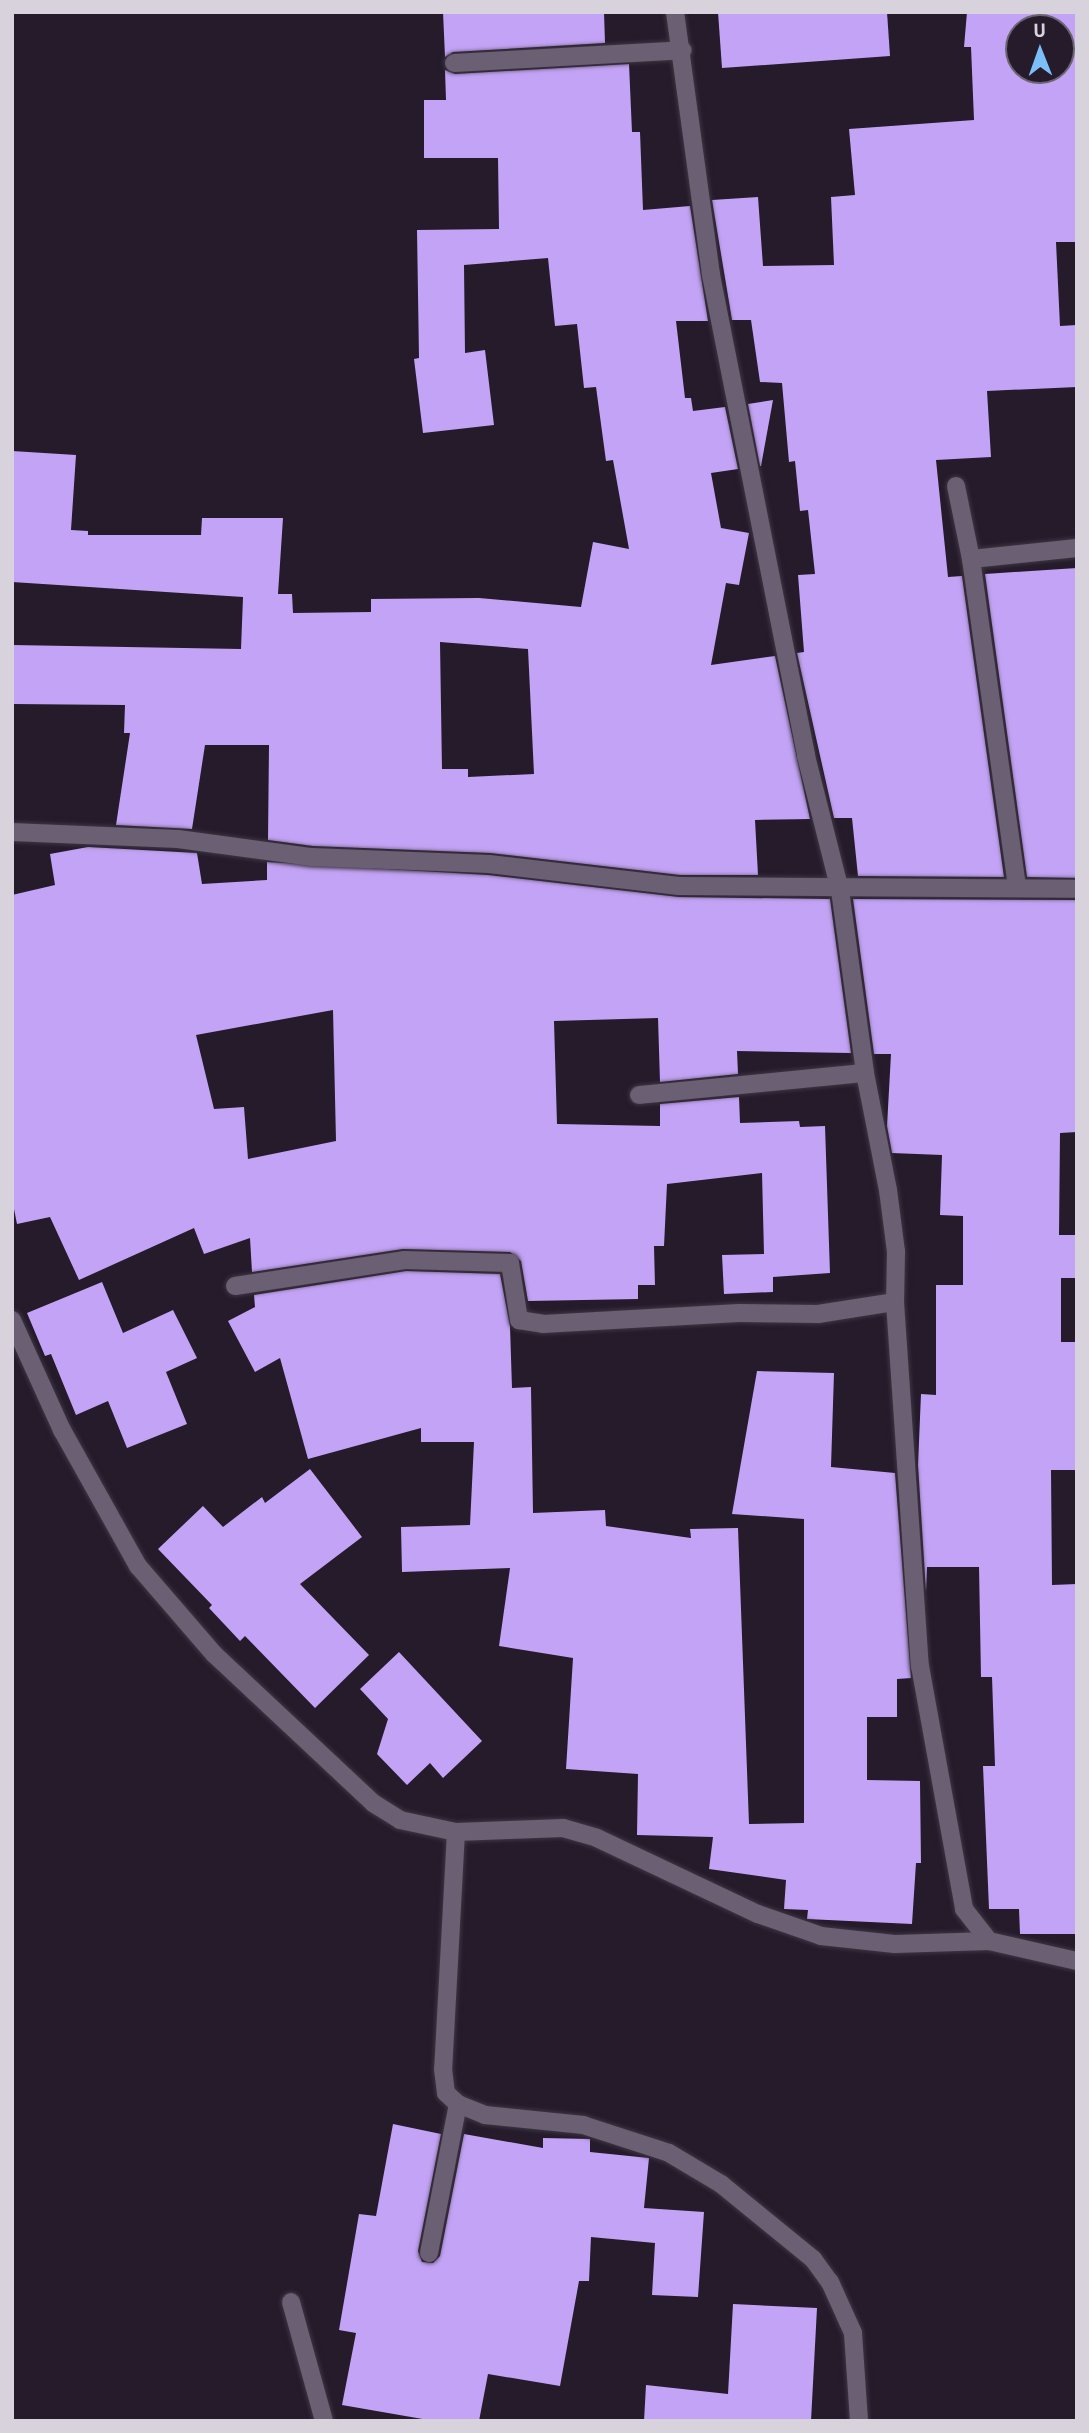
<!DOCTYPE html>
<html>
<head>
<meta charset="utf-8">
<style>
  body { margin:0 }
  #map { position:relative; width:1089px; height:2433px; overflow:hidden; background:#251b2b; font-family:Barlow,sans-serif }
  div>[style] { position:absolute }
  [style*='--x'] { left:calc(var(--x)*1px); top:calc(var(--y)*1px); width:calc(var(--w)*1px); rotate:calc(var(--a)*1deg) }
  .building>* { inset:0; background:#c3a3f5 }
  .roads { filter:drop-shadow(0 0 2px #3e3643) drop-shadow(0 0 2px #3e3643) }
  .minor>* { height:18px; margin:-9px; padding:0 9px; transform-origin:9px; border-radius:9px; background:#6a5f73 }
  span { translate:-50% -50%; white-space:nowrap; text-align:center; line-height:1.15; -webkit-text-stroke:7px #251b2b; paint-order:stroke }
  .frame { position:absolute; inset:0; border:14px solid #d8d2dd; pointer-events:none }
  .north { position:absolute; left:1005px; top:14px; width:70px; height:70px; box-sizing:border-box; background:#251b2b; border:2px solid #6d6472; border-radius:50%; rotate:359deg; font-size:19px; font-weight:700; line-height:28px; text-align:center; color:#d8d2dd }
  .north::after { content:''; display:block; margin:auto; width:24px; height:32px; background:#7bbef8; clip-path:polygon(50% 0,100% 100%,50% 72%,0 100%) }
</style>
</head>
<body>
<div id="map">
  <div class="building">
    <div style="clip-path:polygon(443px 12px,604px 12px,605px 43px,453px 52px,445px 57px)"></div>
    <div style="clip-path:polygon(718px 12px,887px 12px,890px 56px,722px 68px)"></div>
    <div style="clip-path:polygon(evenodd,967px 12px,1077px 12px,1077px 242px,1056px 242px,1060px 326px,1077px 325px,1077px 387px,987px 391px,991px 457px,936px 460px,948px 577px,962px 576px,1004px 877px,858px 876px,852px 818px,834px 818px,797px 653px,804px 652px,798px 575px,815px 574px,808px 510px,800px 511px,795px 461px,789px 462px,782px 383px,760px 382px,751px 320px,732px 320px,712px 200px,758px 197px,763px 266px,834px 265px,831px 197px,855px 195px,849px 129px,974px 120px,971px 47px,964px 47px,967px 12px,1019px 28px,1061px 28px,1061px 70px,1019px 70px,1019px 28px)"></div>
    <div style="clip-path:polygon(evenodd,629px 64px,632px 132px,640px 132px,643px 210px,690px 206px,708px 321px,676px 321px,685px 398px,691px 398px,693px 411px,725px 407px,738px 469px,711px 473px,721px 528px,749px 533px,739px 585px,726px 583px,711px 665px,775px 656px,810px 819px,755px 820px,758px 875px,680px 875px,490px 853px,313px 846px,268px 840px,269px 745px,205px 745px,192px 829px,116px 825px,130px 733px,124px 733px,125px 705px,12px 704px,12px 645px,241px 649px,243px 597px,12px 582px,12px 451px,76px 455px,71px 530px,88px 531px,88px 535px,201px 535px,202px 518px,283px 518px,278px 594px,292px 594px,293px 613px,371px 612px,371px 599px,479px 598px,581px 607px,593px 542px,629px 549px,613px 460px,606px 461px,596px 387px,584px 388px,577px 324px,555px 326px,548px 258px,464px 265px,465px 353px,485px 350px,494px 425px,423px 433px,414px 359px,419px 358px,417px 230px,499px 229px,498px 158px,424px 158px,424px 100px,446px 100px,445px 70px,455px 74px,629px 64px,440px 642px,528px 649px,534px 774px,468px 777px,468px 769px,442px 769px,440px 642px)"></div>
    <div style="clip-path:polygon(773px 400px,761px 466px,760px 466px,748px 404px)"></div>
    <div style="clip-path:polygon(1077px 568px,1077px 878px,1027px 877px,985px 574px)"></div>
    <div style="clip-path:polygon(evenodd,88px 847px,197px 853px,202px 884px,267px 880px,267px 862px,488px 875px,679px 897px,830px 899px,851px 1053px,737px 1051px,738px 1074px,660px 1082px,658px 1018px,554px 1021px,557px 1124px,660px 1126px,660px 1104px,739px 1097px,740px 1123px,799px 1121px,800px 1127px,825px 1126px,830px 1273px,773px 1277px,773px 1292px,724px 1294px,722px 1255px,764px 1254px,762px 1173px,667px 1184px,664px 1246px,654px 1246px,655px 1285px,638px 1285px,638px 1299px,528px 1301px,521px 1261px,510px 1252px,403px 1249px,252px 1272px,250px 1238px,204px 1254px,194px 1228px,79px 1280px,50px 1217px,17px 1224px,12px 1199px,12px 895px,55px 885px,50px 854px,88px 847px,333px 1010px,336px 1141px,248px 1159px,244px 1107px,214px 1109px,196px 1035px,333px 1010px)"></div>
    <div style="clip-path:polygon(853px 899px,1077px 900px,1077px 1132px,1060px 1133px,1059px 1235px,1077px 1235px,1077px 1278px,1061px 1278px,1061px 1342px,1077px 1342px,1077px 1470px,1051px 1470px,1052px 1585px,1077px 1584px,1077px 1934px,1020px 1934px,1019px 1909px,989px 1909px,983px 1766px,995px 1766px,992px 1677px,981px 1677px,979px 1567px,927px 1567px,926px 1592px,918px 1465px,921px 1394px,936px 1395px,936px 1285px,963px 1285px,963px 1216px,940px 1215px,942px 1155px,892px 1153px,887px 1126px,891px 1054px,874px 1054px)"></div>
    <div style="clip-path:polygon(406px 1271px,500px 1274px,510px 1326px,512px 1388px,531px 1387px,533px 1513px,605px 1510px,606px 1526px,691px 1538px,690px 1529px,738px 1528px,749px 1824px,804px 1823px,804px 1519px,732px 1514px,757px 1371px,834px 1373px,831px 1467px,895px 1473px,911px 1678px,897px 1679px,897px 1717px,867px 1717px,867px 1780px,920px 1781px,921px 1863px,916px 1863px,912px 1924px,807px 1919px,808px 1910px,784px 1909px,786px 1880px,709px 1869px,713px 1837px,637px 1835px,638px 1774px,566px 1769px,573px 1658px,499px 1646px,510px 1568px,402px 1572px,401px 1527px,470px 1525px,474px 1442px,421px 1442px,421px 1428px,308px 1459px,280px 1358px,255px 1372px,228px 1321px,255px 1307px,254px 1295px)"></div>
    <div style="clip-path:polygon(102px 1282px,123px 1333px,173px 1310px,197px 1358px,166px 1372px,187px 1424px,127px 1448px,108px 1401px,76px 1415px,51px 1354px,45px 1356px,27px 1313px)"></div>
    <div style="clip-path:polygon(310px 1469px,362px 1537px,300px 1584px,369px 1655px,315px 1708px,245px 1636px,240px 1641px,209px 1608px,212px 1605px,158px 1549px,203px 1506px,223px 1527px,262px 1497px,265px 1503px)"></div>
    <div style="clip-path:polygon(399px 1652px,482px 1741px,443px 1778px,430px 1763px,407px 1785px,377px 1754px,388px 1719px,360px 1689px)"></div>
    <div style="clip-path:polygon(393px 2124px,441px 2134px,418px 2251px,422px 2262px,433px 2263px,440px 2256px,464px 2134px,543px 2148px,543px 2138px,590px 2139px,590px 2152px,649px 2158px,644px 2208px,704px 2212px,698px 2297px,652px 2295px,655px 2243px,591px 2237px,589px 2281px,579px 2281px,560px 2386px,488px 2374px,479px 2421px,434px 2421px,342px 2405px,356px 2333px,339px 2330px,359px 2214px,376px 2216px)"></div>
    <div style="clip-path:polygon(733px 2304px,817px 2308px,811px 2421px,644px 2421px,646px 2385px,728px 2394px)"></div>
  </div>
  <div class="roads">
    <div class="minor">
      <div style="--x:675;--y:12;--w:265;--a:82.2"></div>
      <div style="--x:711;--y:275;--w:490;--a:78.8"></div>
      <div style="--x:806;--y:756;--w:138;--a:75.8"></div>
      <div style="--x:840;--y:890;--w:185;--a:82.2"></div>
      <div style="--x:865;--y:1073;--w:119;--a:78.9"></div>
      <div style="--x:888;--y:1190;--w:63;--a:82.6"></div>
      <div style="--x:896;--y:1252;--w:50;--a:91.1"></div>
      <div style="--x:895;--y:1302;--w:365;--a:86.1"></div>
      <div style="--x:920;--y:1666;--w:247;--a:79.7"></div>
      <div style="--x:964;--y:1909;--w:41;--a:52"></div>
      <div style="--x:989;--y:1941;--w:90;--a:12.8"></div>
      <div style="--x:454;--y:63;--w:229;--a:-3.2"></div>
      <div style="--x:956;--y:486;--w:75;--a:78.4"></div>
      <div style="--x:971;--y:559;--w:330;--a:82"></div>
      <div style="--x:971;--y:559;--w:107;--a:-5.9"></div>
      <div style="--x:12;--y:832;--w:166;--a:2.4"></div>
      <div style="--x:178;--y:839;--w:135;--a:7.7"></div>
      <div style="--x:312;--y:857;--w:177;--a:2.3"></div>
      <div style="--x:489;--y:864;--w:191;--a:6.6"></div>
      <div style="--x:679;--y:886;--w:398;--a:0.4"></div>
      <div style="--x:639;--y:1095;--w:227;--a:-5.6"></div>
      <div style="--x:235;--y:1286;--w:172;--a:-8.7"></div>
      <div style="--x:405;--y:1260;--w:105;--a:1.6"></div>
      <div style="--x:510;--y:1263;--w:58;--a:81"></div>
      <div style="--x:519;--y:1320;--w:24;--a:9"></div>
      <div style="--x:543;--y:1324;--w:196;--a:-3.2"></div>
      <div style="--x:739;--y:1313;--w:79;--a:0.7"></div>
      <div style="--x:818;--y:1314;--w:78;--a:-8.9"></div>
      <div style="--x:12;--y:1320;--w:121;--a:65.6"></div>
      <div style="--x:62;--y:1430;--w:156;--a:60.8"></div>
      <div style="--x:138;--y:1566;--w:116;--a:49.2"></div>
      <div style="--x:214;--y:1654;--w:218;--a:43.1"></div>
      <div style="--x:373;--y:1803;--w:32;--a:32"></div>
      <div style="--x:400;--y:1820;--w:57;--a:12.1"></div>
      <div style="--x:456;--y:1832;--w:107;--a:-2.1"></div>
      <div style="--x:563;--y:1828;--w:35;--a:16"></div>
      <div style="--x:597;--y:1838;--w:178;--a:25.3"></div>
      <div style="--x:758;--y:1914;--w:67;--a:19.2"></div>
      <div style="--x:821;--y:1936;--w:74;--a:6.2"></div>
      <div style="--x:895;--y:1944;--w:94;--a:-1.8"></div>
      <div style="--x:456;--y:1832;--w:237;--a:93.1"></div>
      <div style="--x:443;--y:2069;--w:24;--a:83"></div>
      <div style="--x:446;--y:2093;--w:16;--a:43"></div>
      <div style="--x:458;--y:2104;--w:29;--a:22"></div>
      <div style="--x:485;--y:2115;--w:99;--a:5.8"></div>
      <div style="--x:583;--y:2125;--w:90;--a:18"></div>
      <div style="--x:669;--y:2153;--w:61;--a:30.8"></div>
      <div style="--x:721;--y:2184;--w:119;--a:39.2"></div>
      <div style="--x:813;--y:2259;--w:29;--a:54"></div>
      <div style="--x:830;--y:2282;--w:56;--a:65.7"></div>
      <div style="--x:853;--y:2333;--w:88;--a:86.1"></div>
      <div style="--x:429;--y:2253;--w:152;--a:-79"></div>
      <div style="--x:291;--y:2302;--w:123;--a:74.5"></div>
    </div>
  </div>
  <div class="frame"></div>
  <div class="north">U</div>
</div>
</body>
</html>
